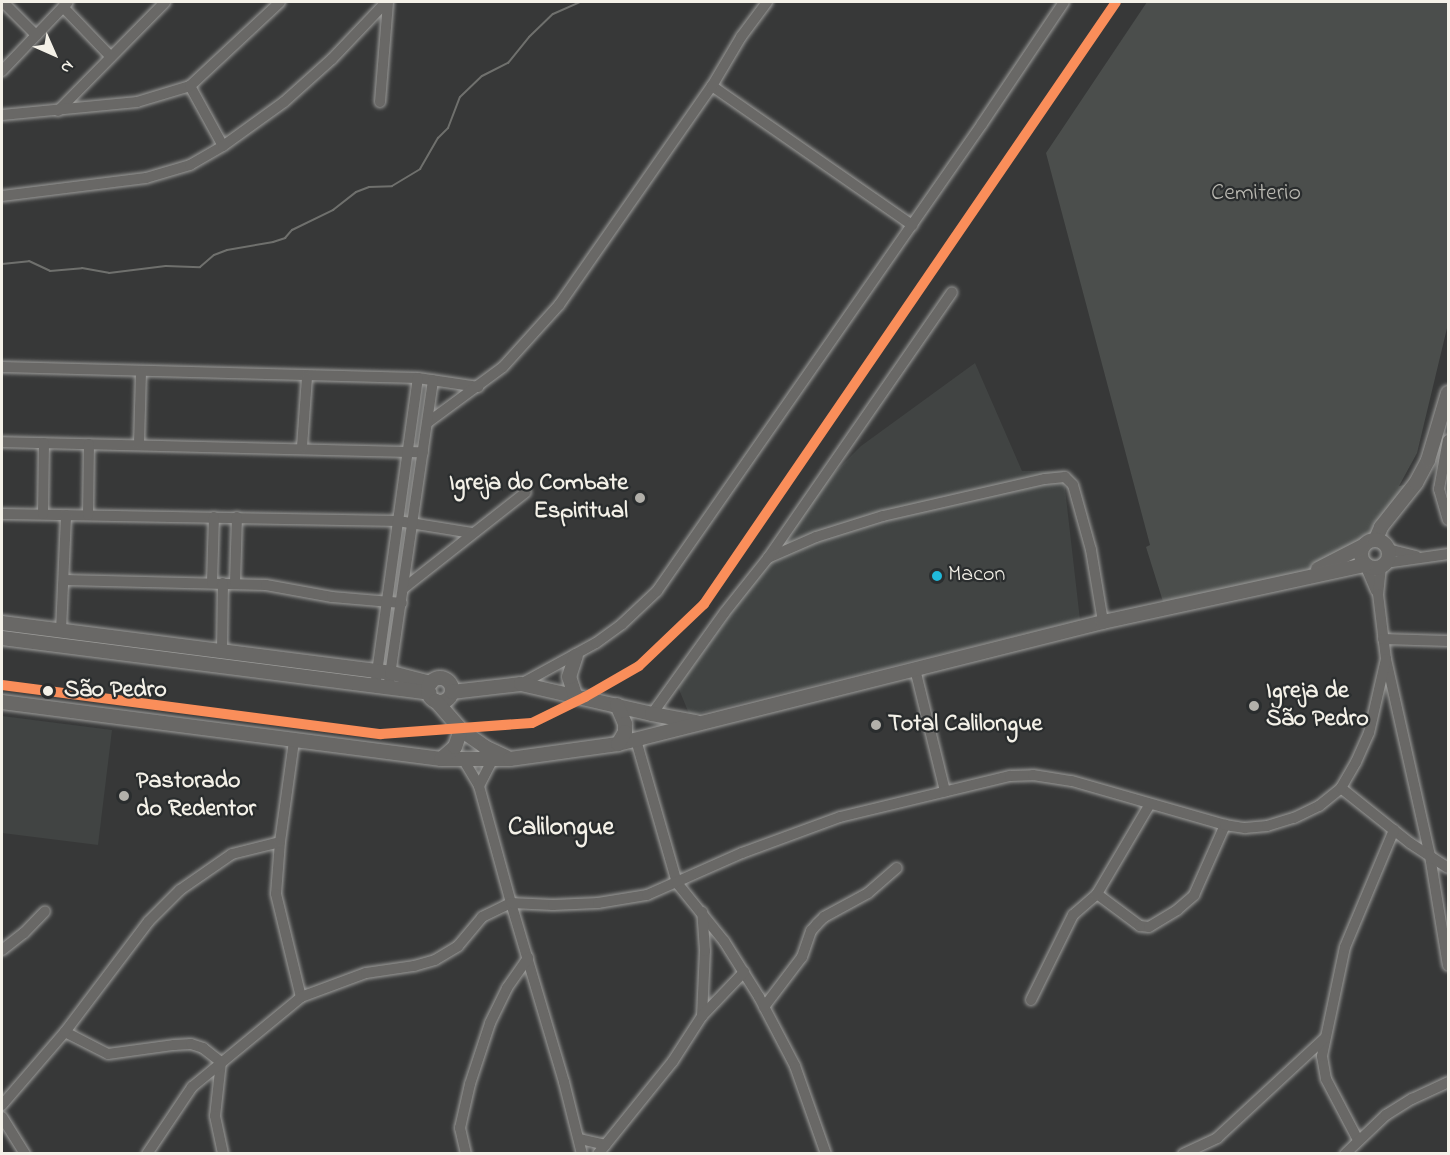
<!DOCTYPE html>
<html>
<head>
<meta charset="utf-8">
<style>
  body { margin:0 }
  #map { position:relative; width:1450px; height:1155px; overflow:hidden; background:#373838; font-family:"Indie Flower",sans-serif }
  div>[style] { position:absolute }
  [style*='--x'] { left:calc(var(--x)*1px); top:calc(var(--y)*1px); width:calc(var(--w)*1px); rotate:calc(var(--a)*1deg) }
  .built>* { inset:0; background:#414443 }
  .green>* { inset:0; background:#4b4e4c }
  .stream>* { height:2px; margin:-1px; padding:0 1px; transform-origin:1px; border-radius:1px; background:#6f706d }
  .roads { filter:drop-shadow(0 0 2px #9d9d9b) drop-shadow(0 0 2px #9d9d9b) }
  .minor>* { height:10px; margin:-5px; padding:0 5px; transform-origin:5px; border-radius:5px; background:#696866 }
  .major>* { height:14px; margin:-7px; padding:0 7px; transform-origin:7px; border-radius:7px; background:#696866 }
  .major>.ring { margin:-7px; padding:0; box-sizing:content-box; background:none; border:14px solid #696866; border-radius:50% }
  .rail-1>* { height:10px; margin:-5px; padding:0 5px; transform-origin:5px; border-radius:5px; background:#fa8e5a }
  .dots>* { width:16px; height:16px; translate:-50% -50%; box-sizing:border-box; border:3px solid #2a2d2e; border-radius:50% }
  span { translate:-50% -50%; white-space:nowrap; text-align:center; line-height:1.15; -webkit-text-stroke:4.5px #2a2d2e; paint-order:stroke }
  .bus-label { font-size:22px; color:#f4f1e8 }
  .left { translate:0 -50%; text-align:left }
  .park-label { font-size:24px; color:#bab9b2 }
  .poi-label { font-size:24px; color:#f4f1e8; font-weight:700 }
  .right { translate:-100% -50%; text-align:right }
  .stop-label { font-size:24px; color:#f4f1e8; font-weight:700 }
  .neighbourhood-label { font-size:26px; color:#f4f1e8; font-weight:700 }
  .frame { position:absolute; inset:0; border:3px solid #f4f1e8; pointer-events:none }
  .north { position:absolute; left:24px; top:24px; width:60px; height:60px; -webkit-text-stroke:4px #2a2d2e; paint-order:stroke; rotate:135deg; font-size:16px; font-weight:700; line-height:24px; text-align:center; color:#f4f1e8 }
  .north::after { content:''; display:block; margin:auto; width:21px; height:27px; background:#f4f1e8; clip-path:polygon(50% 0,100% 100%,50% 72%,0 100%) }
</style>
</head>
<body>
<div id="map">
  <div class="built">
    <div style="clip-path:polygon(975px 363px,1022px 471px,1063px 471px,1080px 620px,690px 716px,678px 687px,827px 480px,861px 446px)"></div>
    <div style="clip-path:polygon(2px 716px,112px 730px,98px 845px,2px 833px)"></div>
  </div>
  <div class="green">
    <div style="clip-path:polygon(1147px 2px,1448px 2px,1448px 324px,1417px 453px,1399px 486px,1416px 483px,1371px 540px,1321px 568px,1165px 608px,1146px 547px,1150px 545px,1046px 153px)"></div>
  </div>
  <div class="stream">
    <div style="--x:2;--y:264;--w:27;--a:-6"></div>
    <div style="--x:29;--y:261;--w:23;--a:25"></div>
    <div style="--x:50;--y:271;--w:32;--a:-5"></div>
    <div style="--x:82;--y:268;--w:27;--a:10"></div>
    <div style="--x:109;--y:273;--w:57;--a:-7"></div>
    <div style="--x:166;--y:266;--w:34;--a:2"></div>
    <div style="--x:200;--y:267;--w:18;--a:-41"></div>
    <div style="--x:214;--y:255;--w:14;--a:-21"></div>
    <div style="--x:227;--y:250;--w:47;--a:-9.9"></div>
    <div style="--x:273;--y:242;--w:13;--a:-18"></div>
    <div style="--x:285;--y:238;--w:11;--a:-49"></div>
    <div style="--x:292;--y:230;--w:46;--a:-26"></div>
    <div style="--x:333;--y:210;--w:29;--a:-38"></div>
    <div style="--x:356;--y:192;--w:14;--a:-21"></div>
    <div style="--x:369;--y:187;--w:23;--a:-2"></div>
    <div style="--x:392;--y:186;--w:33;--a:-31"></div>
    <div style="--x:420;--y:169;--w:36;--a:-60"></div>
    <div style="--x:438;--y:138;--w:14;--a:-45"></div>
    <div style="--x:448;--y:128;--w:33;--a:-69"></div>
    <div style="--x:460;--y:97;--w:30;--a:-44"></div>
    <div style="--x:482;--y:76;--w:29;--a:-27"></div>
    <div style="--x:508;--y:63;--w:33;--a:-51"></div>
    <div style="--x:529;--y:37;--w:33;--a:-44"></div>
    <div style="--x:553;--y:14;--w:30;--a:-24"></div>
  </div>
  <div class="roads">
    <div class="minor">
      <div style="--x:3;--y:2;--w:47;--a:45"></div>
      <div style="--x:63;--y:7;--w:69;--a:46.2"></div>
      <div style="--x:2;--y:71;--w:95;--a:-46.3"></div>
      <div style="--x:190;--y:86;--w:68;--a:61.2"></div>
      <div style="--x:712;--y:86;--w:244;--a:34.8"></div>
      <div style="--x:380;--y:102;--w:100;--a:-85.4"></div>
      <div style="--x:58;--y:111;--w:153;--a:-45.5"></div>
      <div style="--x:2;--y:115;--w:136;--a:-5.5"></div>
      <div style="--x:137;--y:102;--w:55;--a:-16.8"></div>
      <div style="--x:190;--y:86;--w:123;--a:-43"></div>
      <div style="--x:2;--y:196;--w:145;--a:-7.1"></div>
      <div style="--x:146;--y:178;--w:46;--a:-16.5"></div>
      <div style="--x:190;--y:165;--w:38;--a:-30"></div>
      <div style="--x:223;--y:146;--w:75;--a:-35.8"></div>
      <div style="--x:284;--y:102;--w:64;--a:-41.9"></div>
      <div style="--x:332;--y:59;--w:79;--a:-46.5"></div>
      <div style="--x:2;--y:367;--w:416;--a:1.5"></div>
      <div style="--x:418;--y:378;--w:61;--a:8.5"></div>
      <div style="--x:427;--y:423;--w:94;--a:-36.4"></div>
      <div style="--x:503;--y:367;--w:84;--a:-47.9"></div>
      <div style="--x:559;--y:305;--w:267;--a:-55.1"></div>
      <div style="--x:712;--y:86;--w:57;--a:-59.4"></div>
      <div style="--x:741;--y:37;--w:44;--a:-53.4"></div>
      <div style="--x:1448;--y:440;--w:50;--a:100.4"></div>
      <div style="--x:1439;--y:489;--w:32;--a:74"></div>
      <div style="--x:2;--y:442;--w:421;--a:1.4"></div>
      <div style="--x:139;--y:444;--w:72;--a:-88.4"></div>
      <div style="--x:302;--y:447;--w:70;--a:-85.9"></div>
      <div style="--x:2;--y:514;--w:396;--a:1"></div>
      <div style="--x:398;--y:521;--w:75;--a:9.2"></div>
      <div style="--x:43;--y:514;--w:71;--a:-89.2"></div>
      <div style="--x:88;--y:515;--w:71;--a:-89.2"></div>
      <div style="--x:1388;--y:549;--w:29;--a:14"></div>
      <div style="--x:768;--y:558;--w:52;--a:-23.6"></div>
      <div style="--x:816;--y:537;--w:70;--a:-17.4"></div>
      <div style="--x:883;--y:516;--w:166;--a:-12.9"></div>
      <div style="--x:1045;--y:479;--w:20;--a:-6"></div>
      <div style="--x:1065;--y:477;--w:11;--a:45"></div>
      <div style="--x:1073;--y:485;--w:67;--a:74.5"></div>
      <div style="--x:1091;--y:550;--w:73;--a:80.5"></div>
      <div style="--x:1385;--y:563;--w:64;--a:-8.1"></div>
      <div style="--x:1365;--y:565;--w:28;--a:67"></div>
      <div style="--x:1381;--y:567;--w:27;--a:96"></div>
      <div style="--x:1378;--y:594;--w:65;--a:83"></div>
      <div style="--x:1386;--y:659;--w:202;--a:77.4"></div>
      <div style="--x:1430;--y:856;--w:111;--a:80.7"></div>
      <div style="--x:64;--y:580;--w:202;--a:1.4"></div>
      <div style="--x:266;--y:585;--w:67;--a:10.3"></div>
      <div style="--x:332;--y:597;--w:70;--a:4.9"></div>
      <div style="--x:212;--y:583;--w:66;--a:-88.3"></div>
      <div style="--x:235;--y:583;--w:66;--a:-88.3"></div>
      <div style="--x:404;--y:588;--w:155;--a:-38.2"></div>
      <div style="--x:61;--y:631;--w:116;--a:-87.5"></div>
      <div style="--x:1383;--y:639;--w:65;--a:1.8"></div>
      <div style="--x:222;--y:652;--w:69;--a:-89.2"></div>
      <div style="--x:915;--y:669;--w:126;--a:76.2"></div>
      <div style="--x:521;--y:684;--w:85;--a:-28.7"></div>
      <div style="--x:596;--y:643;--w:32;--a:-36"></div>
      <div style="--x:622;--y:624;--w:48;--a:-43.3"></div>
      <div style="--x:657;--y:591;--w:569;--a:-55.16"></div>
      <div style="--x:982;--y:124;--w:147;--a:-56.1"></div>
      <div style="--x:375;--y:687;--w:312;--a:-82.1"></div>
      <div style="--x:388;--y:689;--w:312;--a:-81.7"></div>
      <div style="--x:652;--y:714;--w:125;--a:-54.4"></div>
      <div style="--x:725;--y:612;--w:69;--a:-51.5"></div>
      <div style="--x:768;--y:558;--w:323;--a:-55.3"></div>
      <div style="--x:636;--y:740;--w:149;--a:74"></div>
      <div style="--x:677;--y:883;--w:75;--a:51"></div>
      <div style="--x:724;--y:941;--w:66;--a:58"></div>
      <div style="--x:759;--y:997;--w:78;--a:62.4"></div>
      <div style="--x:795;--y:1066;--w:93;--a:70.6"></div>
      <div style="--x:463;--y:759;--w:31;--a:59"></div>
      <div style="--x:479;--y:786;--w:121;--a:74.7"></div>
      <div style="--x:511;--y:903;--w:187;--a:73.5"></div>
      <div style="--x:564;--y:1082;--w:74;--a:76"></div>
      <div style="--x:479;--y:786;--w:29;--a:-63"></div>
      <div style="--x:1341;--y:788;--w:88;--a:38.6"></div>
      <div style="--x:1410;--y:843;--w:45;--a:33.3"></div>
      <div style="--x:280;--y:842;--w:52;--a:94.4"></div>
      <div style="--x:276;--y:894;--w:106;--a:76.4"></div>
      <div style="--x:1097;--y:894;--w:54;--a:36.7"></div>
      <div style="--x:1140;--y:926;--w:9;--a:6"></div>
      <div style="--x:1149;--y:927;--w:33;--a:-31"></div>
      <div style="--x:1177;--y:910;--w:23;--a:-41"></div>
      <div style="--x:1194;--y:895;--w:77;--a:-66.1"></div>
      <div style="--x:2;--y:950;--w:28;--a:-38"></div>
      <div style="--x:24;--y:933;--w:30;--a:-46"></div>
      <div style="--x:1031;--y:1000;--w:95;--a:-63.7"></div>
      <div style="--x:1073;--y:915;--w:32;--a:-41"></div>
      <div style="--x:1097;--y:894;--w:104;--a:-59.5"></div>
      <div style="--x:764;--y:1007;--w:63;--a:-52.8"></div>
      <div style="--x:802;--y:957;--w:28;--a:-71"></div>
      <div style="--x:811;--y:931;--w:9;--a:-49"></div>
      <div style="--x:817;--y:924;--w:10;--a:-45"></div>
      <div style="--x:824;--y:917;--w:50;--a:-28.6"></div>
      <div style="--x:868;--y:893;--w:38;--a:-41"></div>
      <div style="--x:702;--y:1016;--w:65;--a:-87.4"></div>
      <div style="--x:705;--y:951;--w:39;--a:-94"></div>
      <div style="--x:65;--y:1032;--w:48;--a:27.1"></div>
      <div style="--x:108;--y:1054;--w:67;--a:-7.8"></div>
      <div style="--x:174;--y:1045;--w:17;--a:-3"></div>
      <div style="--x:191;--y:1044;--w:13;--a:18"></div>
      <div style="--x:203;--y:1048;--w:23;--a:38"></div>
      <div style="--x:221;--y:1062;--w:54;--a:96.3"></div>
      <div style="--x:215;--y:1116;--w:39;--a:78"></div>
      <div style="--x:2;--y:1105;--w:96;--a:-49.2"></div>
      <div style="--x:65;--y:1032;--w:139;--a:-52.9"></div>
      <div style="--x:149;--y:921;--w:44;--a:-45"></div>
      <div style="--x:180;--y:890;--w:63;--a:-34.7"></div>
      <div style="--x:232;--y:854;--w:49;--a:-14"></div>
      <div style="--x:280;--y:842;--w:102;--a:-82.1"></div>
      <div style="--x:2;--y:1117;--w:44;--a:58.1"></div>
      <div style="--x:580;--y:1139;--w:26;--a:13"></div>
      <div style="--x:1358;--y:1140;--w:69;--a:-117.7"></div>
      <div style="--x:1326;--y:1079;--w:23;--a:-100"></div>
      <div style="--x:1322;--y:1056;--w:111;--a:-78.1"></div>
      <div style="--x:1345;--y:947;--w:127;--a:-67.3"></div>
      <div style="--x:147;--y:1154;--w:81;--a:-56.1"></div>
      <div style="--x:192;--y:1087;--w:141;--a:-39.5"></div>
      <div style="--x:301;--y:997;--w:69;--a:-20.3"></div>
      <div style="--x:366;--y:973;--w:49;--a:-8.3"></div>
      <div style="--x:414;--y:966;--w:22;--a:-16"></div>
      <div style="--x:435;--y:960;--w:27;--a:-31"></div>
      <div style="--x:458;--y:946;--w:38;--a:-50"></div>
      <div style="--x:482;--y:917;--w:32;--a:-26"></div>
      <div style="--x:511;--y:903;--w:42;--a:2.7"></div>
      <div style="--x:553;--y:905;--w:45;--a:-2.5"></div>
      <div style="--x:598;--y:903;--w:50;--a:-9.3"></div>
      <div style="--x:647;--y:895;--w:104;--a:-23.9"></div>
      <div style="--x:742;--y:853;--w:104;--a:-20.2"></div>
      <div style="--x:840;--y:817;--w:175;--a:-13.6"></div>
      <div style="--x:1010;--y:776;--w:23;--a:-2"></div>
      <div style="--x:1033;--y:775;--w:39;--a:9"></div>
      <div style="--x:1072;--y:781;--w:159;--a:16"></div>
      <div style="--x:1225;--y:825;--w:20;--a:9"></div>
      <div style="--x:1245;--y:828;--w:22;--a:-5"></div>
      <div style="--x:1267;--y:826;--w:28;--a:-17"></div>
      <div style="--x:1294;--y:818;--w:28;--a:-26"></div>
      <div style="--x:1319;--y:806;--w:28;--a:-39"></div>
      <div style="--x:1341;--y:788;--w:30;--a:-60"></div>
      <div style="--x:1356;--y:762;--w:32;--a:-66"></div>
      <div style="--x:1369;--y:733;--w:76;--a:-77.1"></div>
      <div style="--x:466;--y:1154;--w:27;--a:-103"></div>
      <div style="--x:460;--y:1128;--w:45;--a:-77.2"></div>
      <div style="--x:470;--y:1084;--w:64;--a:-71.8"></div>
      <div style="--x:490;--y:1023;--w:39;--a:-64"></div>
      <div style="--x:507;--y:988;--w:37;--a:-55"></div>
      <div style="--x:598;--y:1154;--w:119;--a:-51.1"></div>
      <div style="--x:673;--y:1061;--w:54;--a:-57.2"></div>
      <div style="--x:702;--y:1016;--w:61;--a:-46.3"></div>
      <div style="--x:1183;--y:1154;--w:38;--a:-25"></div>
      <div style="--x:1217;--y:1138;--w:147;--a:-42.8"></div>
      <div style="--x:1345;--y:1154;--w:57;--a:-43.6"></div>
      <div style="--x:1386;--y:1115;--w:31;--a:-32"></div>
      <div style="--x:1412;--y:1099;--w:40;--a:-25"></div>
    </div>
    <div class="major">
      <div style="--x:1376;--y:539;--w:13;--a:-67"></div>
      <div style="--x:1381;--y:527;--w:56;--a:-51.5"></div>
      <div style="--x:1416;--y:483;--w:26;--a:-62"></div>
      <div style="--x:1428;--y:460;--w:70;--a:-73.4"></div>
      <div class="ring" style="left:1361px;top:540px;width:14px;height:14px"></div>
      <div style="--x:1318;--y:569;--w:51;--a:-27.1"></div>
      <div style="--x:2;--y:623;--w:393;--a:7.3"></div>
      <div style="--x:392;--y:673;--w:40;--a:14.4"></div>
      <div style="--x:2;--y:638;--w:431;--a:7.3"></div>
      <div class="ring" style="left:428px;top:678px;width:10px;height:10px"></div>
      <div style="--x:452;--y:692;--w:69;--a:-6.6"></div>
      <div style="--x:521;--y:684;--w:134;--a:12.9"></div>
      <div style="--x:652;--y:714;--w:45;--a:10.3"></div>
      <div style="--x:575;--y:695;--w:19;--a:-108"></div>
      <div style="--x:569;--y:677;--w:22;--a:-72"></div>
      <div style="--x:436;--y:701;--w:38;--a:49"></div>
      <div style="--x:461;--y:730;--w:29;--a:35"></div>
      <div style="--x:485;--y:747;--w:23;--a:25"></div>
      <div style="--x:2;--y:702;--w:443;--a:7.4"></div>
      <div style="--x:441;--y:759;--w:69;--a:0"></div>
      <div style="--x:510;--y:759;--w:109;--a:-7.9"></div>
      <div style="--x:618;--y:744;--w:500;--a:-14.12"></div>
      <div style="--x:1103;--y:622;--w:268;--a:-12.3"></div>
      <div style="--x:617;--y:705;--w:21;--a:67"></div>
      <div style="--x:625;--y:724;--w:8;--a:90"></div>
      <div style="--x:625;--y:732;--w:14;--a:120"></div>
      <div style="--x:441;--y:759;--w:18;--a:-41"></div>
      <div style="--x:455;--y:747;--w:18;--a:-71"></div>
    </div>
  </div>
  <div class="rail-1">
    <div style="--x:2;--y:685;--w:382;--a:7.4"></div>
    <div style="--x:381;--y:734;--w:151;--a:-4.2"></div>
    <div style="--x:532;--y:723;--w:59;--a:-26.1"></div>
    <div style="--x:585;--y:697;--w:62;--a:-29.9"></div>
    <div style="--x:639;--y:666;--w:90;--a:-43.6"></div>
    <div style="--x:704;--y:604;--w:729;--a:-55.61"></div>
  </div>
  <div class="dots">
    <div style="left:640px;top:498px;background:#b2b0aa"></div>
    <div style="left:937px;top:576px;background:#20b9da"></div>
    <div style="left:48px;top:691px;background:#f4f1e8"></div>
    <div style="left:1254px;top:706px;background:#b2b0aa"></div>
    <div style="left:876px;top:725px;background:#b2b0aa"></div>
    <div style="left:124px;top:796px;background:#b2b0aa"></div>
  </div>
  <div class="bus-label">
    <span class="left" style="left:948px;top:576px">Macon</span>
  </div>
  <div class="park-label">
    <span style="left:1256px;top:194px">Cemiterio</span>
  </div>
  <div class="poi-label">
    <span class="right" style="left:628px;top:498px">Igreja do Combate<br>Espiritual</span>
    <span class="left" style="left:1266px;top:706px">Igreja de<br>São Pedro</span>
    <span class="left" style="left:888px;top:725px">Total Calilongue</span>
    <span class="left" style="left:136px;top:796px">Pastorado<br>do Redentor</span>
  </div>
  <div class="stop-label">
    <span class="left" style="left:64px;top:691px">São Pedro</span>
  </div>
  <div class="neighbourhood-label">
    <span style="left:561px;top:829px">Calilongue</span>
  </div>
  <div class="frame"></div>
  <div class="north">N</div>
</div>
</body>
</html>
